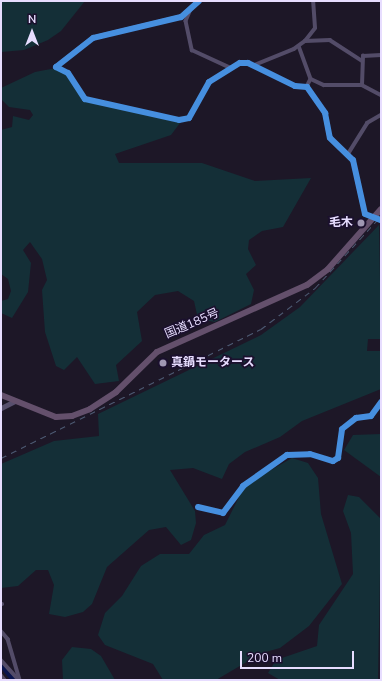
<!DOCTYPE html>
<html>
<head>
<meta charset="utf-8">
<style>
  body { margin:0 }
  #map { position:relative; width:382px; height:681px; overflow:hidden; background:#1d1727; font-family:"Nunito Sans","Noto Sans JP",sans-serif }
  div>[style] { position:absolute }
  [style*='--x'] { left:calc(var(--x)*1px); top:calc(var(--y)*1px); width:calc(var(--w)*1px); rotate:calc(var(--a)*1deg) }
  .green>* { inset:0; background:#142f37 }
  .river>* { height:7px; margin:-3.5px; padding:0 3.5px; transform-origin:3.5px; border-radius:3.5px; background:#09144c }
  .minor>* { height:3.5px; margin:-1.75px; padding:0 1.75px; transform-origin:1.75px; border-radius:1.75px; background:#534c68 }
  .secondary>* { height:5px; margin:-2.5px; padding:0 2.5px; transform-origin:2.5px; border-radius:2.5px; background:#574f6d }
  .trunk>* { height:6px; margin:-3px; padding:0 3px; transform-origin:3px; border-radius:3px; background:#64506c }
  .rail>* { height:1px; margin-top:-0.5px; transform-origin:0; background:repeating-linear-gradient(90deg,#4c5972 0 6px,transparent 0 11px) }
  .cycleway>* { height:6px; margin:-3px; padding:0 3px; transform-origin:3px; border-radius:3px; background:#468fdf }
  .dots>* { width:11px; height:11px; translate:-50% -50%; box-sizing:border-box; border:2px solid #1b102e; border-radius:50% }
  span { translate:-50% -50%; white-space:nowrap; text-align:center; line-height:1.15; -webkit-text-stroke:3.5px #1b102e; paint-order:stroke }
  .poi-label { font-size:12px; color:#e7ddff; font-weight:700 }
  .right { translate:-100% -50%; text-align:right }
  .left { translate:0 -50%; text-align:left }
  .street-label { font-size:12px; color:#e7ddff }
  .frame { position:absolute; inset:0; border:2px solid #e7ddff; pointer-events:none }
  .north { position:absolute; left:12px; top:12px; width:40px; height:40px; -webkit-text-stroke:3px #1b102e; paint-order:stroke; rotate:0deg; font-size:11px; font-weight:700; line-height:16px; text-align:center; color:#e7ddff }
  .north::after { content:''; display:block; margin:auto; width:14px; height:18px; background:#e7ddff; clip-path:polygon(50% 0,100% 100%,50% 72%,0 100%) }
  .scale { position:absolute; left:240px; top:651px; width:114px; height:18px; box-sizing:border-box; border:2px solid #e7ddff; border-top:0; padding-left:5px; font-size:12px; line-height:14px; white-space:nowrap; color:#e7ddff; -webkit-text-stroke:3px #1b102e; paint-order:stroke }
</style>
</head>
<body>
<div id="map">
  <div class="green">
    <div style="clip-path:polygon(1px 1px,85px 1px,61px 31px,48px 40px,24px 50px,1px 52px)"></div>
    <div style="clip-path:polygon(56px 68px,68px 75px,91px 102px,180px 123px,171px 135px,115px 154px,119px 163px,202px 163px,255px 181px,311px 178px,283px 227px,262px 231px,249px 240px,248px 249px,256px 265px,246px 274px,254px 290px,251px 304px,215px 322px,198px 319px,194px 301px,178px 291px,155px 295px,137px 312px,142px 341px,116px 365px,119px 381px,95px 384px,77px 357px,64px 370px,56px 366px,45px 332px,42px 290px,47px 280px,42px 259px,30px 242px,23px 250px,31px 263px,28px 292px,12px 318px,1px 313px,1px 301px,8px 299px,11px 291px,8px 279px,1px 274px,1px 130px,12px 127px,13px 116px,29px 120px,33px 115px,30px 110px,9px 107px,1px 99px,1px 88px,35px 72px)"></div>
    <div style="clip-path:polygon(379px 225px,381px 339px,368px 339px,367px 351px,381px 351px,381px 389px,302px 421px,280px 437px,245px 452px,229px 464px,222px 479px,193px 468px,170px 470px,195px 511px,196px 523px,191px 540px,181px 545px,166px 527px,149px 530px,107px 567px,92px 604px,83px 612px,65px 617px,49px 614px,54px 585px,48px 570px,36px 570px,18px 586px,1px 588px,1px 464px,54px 441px,99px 436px,98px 414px,261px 335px,300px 307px)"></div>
    <div style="clip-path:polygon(381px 434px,381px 477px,344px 450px,353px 435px)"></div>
    <div style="clip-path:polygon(292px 458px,308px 463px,318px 478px,321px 514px,342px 584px,309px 626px,280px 648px,262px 653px,216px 680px,163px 680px,153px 664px,105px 645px,98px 635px,105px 613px,122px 596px,141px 566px,160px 554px,189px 554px,204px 535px,225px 525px,245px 485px)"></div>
    <div style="clip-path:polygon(348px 495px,359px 497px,381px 519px,378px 680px,280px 680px,268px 673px,276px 660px,317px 646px,319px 625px,353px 574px,351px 533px,343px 511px)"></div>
    <div style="clip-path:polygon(72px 647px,91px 649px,101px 656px,115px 680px,63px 680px,62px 660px)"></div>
  </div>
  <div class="river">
    <div style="--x:1;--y:663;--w:22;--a:51"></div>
  </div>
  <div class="minor">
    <div style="--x:199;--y:1;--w:24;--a:138"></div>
    <div style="--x:181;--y:17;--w:90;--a:166.6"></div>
    <div style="--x:93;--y:38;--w:47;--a:141.9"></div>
    <div style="--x:56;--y:67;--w:13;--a:27"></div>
    <div style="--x:68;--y:73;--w:31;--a:57"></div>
    <div style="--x:85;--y:99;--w:96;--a:12.6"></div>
    <div style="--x:179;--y:120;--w:10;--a:-11"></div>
    <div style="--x:189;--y:118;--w:41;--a:-60.9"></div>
    <div style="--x:209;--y:82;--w:36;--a:-32"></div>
    <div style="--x:240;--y:63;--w:8;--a:0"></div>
    <div style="--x:248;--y:63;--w:52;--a:26.1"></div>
    <div style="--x:295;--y:86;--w:12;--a:5"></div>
    <div style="--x:192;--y:7;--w:15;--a:113"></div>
    <div style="--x:186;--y:21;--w:30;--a:78"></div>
    <div style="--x:192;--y:50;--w:41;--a:24.7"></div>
    <div style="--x:305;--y:41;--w:25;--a:-2"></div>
    <div style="--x:330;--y:40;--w:38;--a:33"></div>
    <div style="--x:299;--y:46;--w:35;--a:70"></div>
    <div style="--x:311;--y:79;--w:9;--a:117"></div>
    <div style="--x:252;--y:66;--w:45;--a:-22"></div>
    <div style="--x:294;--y:49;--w:14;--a:-36"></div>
    <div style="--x:305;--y:41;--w:16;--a:-52"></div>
    <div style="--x:315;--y:28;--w:27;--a:-94"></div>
    <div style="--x:311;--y:79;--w:14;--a:25"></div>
    <div style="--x:324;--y:85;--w:38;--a:0"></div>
    <div style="--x:362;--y:85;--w:21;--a:28"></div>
    <div style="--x:362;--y:85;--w:29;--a:-88"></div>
    <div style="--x:363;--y:56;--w:18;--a:-3"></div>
    <div style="--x:307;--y:87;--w:32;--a:55"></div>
    <div style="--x:325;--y:113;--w:25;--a:79"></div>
    <div style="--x:330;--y:138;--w:32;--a:44"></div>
    <div style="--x:353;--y:160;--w:55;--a:77.5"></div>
    <div style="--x:365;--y:214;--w:17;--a:21"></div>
    <div style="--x:348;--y:154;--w:36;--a:-58"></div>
    <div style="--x:367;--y:123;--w:16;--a:-30"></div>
    <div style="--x:198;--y:507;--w:26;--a:13"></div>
    <div style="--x:223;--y:513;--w:34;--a:-53"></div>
    <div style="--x:243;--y:486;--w:54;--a:-35.2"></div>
    <div style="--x:287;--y:455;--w:23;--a:-2"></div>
    <div style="--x:310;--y:454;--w:24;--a:17"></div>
    <div style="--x:333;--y:461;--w:6;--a:-31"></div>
    <div style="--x:338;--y:458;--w:29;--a:-82"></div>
    <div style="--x:342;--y:429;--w:18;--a:-38"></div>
    <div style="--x:356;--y:418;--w:15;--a:-8"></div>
    <div style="--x:371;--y:416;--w:17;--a:-54"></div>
    <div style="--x:1;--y:604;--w:1;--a:0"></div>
    <div style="--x:1;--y:631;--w:11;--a:49"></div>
    <div style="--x:8;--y:639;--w:43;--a:73.7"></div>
    <div style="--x:1;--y:660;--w:27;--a:48"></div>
    <div style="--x:1;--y:675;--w:6;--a:51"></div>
  </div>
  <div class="secondary">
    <div style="--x:1;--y:408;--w:16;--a:-27"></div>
  </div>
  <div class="trunk">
    <div style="--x:1;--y:395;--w:59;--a:21.8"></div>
    <div style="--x:56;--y:417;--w:16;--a:-4"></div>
    <div style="--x:72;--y:416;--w:19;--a:-21"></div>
    <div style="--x:90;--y:409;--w:31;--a:-33"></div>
    <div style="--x:116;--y:392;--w:57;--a:-44.3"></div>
    <div style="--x:157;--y:352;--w:164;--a:-24.1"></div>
    <div style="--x:307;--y:285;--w:26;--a:-37"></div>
    <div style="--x:328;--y:269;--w:80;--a:-48.5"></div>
  </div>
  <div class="rail">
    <div style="--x:1;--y:458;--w:290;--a:-26.4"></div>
    <div style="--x:261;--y:329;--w:68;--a:-37.2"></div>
    <div style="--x:315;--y:288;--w:98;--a:-47.5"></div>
  </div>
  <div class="cycleway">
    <div style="--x:199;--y:1;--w:24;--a:138"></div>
    <div style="--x:181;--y:17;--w:90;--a:166.6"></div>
    <div style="--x:93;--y:38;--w:47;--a:141.9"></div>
    <div style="--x:56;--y:67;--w:13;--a:27"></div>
    <div style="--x:68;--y:73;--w:31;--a:57"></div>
    <div style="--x:85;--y:99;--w:96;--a:12.6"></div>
    <div style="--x:179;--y:120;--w:10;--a:-11"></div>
    <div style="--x:189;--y:118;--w:41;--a:-60.9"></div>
    <div style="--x:209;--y:82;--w:36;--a:-32"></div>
    <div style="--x:240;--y:63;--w:8;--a:0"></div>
    <div style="--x:248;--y:63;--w:52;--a:26.1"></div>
    <div style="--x:295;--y:86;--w:12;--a:5"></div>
    <div style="--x:307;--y:87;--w:32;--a:55"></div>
    <div style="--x:325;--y:113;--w:25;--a:79"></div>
    <div style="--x:330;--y:138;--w:32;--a:44"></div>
    <div style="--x:353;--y:160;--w:55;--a:77.5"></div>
    <div style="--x:365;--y:214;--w:17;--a:21"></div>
    <div style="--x:198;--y:507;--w:26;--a:13"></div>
    <div style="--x:223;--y:513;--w:34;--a:-53"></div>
    <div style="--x:243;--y:486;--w:54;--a:-35.2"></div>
    <div style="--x:287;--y:455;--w:23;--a:-2"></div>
    <div style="--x:310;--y:454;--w:24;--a:17"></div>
    <div style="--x:333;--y:461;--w:6;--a:-31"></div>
    <div style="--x:338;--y:458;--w:29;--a:-82"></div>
    <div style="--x:342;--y:429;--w:18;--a:-38"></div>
    <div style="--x:356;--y:418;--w:15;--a:-8"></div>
    <div style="--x:371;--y:416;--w:17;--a:-54"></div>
  </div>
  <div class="dots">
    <div style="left:361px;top:223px;background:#a098b3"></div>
    <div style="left:163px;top:363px;background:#a098b3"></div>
  </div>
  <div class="poi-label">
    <span class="right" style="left:353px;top:223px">毛木</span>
    <span class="left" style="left:171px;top:363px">真鍋モータース</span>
  </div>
  <div class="street-label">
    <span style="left:192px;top:324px;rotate:-23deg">国道185号</span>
  </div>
  <div class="frame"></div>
  <div class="north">N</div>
  <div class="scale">200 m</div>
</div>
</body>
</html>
